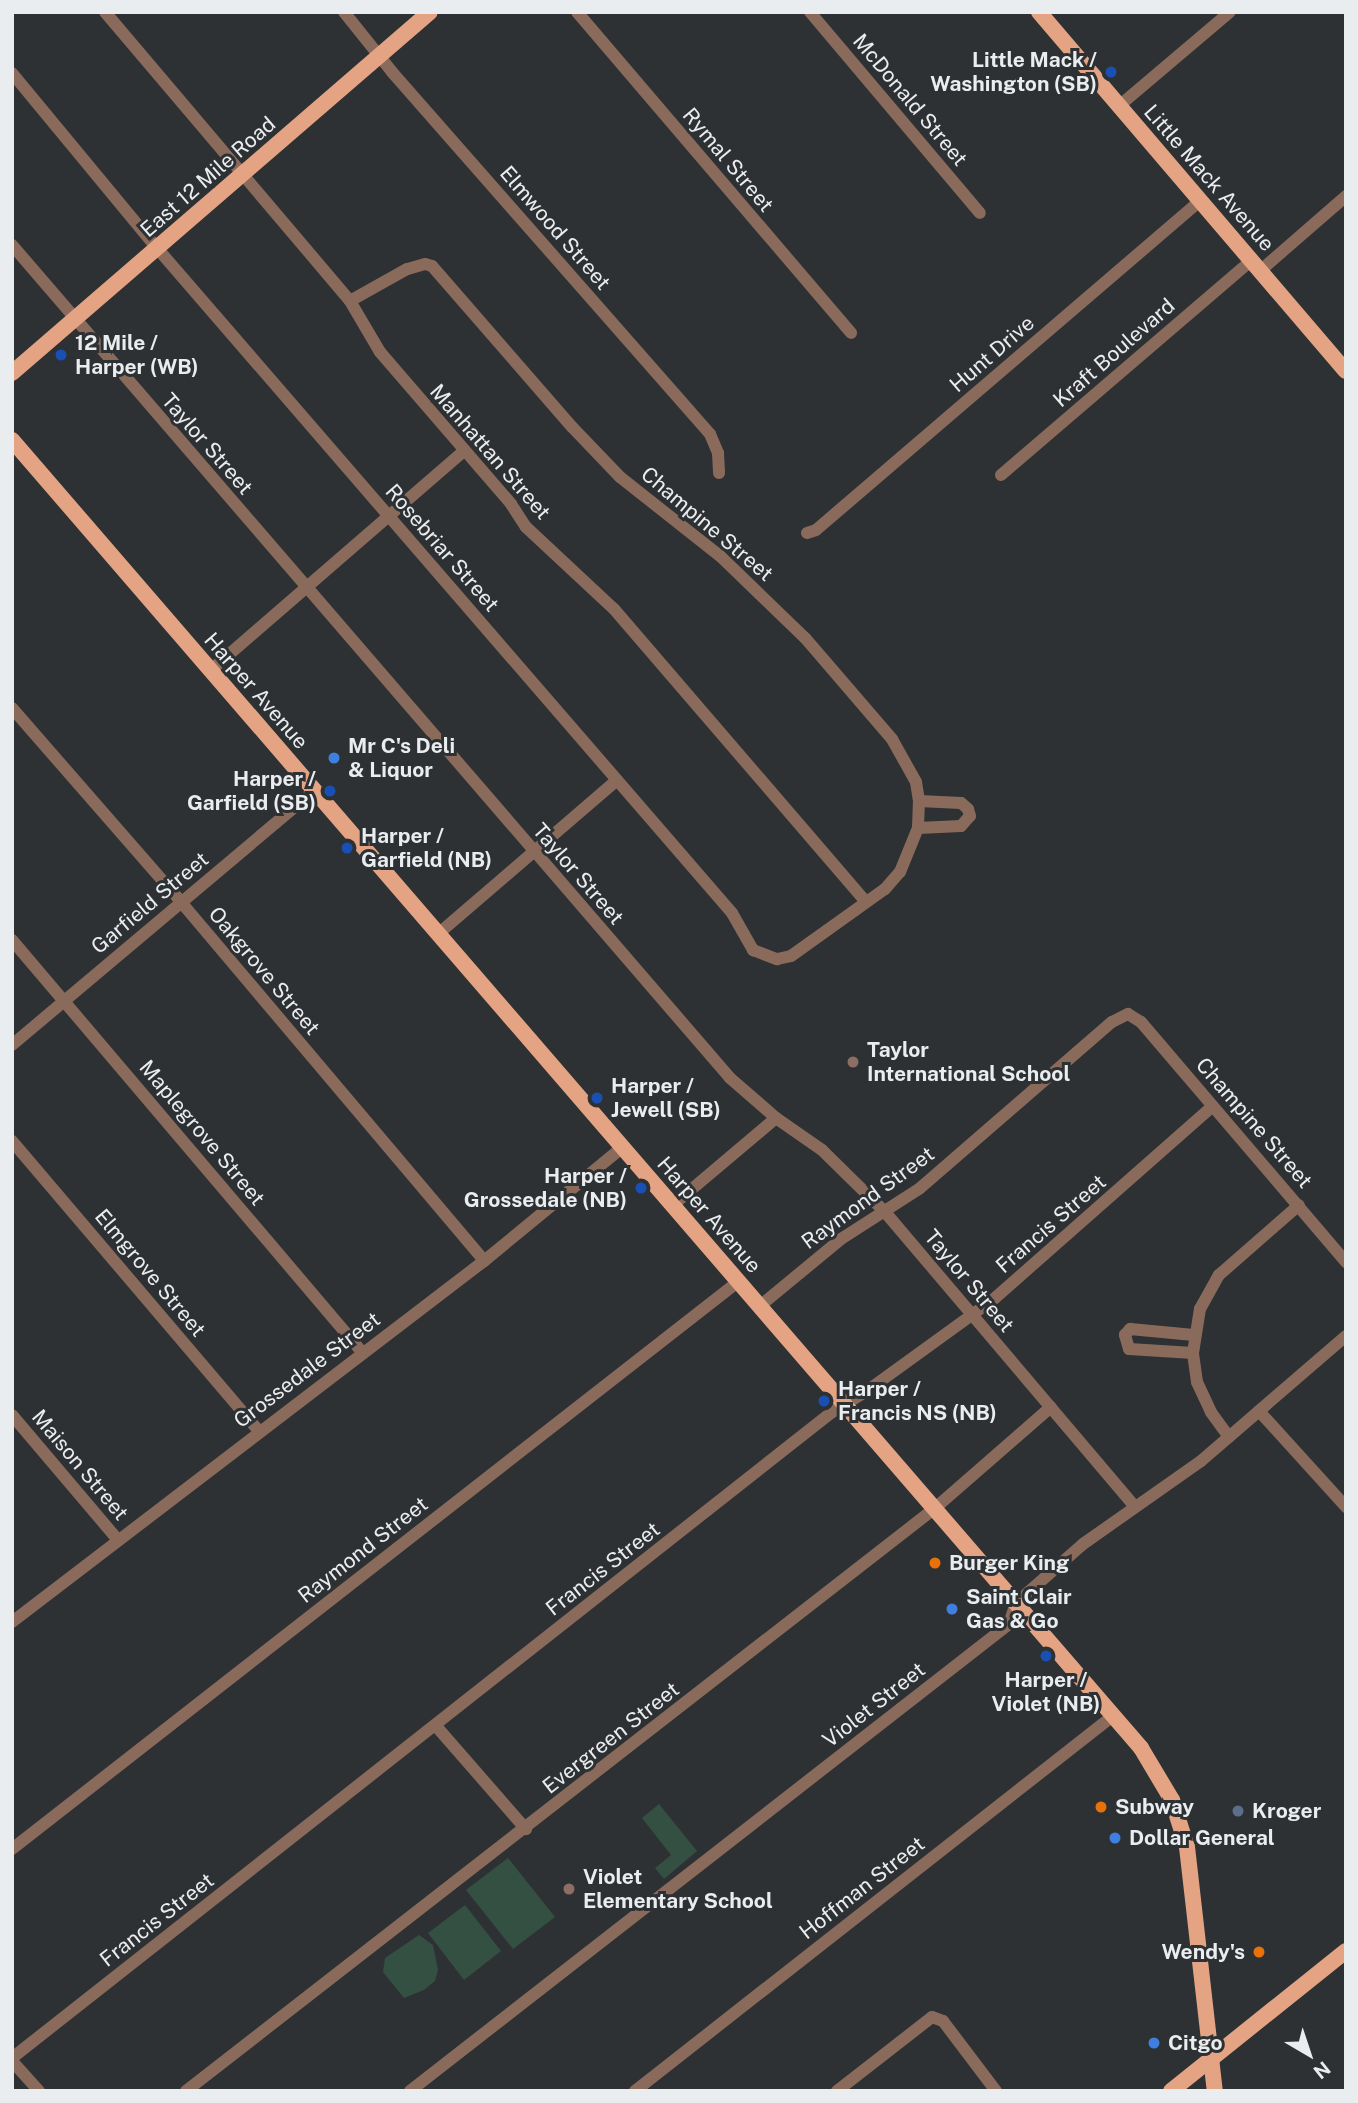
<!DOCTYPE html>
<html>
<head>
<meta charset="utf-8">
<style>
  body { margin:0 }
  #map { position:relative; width:1358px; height:2103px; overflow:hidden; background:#2d3134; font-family:"Public Sans",sans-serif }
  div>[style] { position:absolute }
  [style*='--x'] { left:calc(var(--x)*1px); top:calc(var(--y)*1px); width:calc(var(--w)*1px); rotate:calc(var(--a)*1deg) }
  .green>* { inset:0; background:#345042 }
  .minor>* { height:12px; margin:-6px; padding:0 6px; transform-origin:6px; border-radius:6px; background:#8a6b5b }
  .major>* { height:16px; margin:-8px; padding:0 8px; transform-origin:8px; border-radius:8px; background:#e4a483 }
  .dots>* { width:19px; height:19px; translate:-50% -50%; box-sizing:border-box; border:4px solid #2d3134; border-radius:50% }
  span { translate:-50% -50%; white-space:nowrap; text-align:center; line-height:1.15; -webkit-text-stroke:6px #2d3134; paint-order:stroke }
  .poi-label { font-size:21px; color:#eaedef; font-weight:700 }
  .right { translate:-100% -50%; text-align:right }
  .left { translate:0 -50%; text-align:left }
  .street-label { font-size:21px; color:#eaedef }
  .frame { position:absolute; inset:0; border:14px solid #eaedef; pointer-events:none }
  .north { position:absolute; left:1274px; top:2019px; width:70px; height:70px; -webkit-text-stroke:5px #2d3134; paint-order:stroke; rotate:141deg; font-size:19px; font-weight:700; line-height:28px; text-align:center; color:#eaedef }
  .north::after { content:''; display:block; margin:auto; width:24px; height:32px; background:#eaedef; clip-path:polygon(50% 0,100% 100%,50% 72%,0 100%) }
</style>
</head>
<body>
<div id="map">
  <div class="green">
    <div style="clip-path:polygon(659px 1804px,697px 1851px,664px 1879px,655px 1868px,671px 1855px,642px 1818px)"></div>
    <div style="clip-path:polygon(508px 1858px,555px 1917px,513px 1949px,466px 1890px)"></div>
    <div style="clip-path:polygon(465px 1905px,501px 1951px,464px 1980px,428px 1933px)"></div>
    <div style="clip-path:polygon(419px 1935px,433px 1945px,438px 1970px,435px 1981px,424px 1990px,404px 1998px,383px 1972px,385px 1958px)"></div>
  </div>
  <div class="minor">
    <div style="--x:105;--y:12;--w:379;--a:49.7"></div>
    <div style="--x:350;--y:301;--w:59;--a:59.5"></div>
    <div style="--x:380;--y:352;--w:201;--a:49.2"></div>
    <div style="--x:511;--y:504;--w:27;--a:57"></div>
    <div style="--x:526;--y:527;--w:120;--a:43"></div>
    <div style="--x:614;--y:609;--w:385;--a:49.3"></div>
    <div style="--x:344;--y:12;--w:77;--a:51.3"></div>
    <div style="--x:392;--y:72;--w:482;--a:48.7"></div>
    <div style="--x:710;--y:434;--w:21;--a:67"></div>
    <div style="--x:718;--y:453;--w:20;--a:87"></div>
    <div style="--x:577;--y:12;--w:422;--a:49.5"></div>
    <div style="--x:810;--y:12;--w:263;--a:49.8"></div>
    <div style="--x:12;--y:73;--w:227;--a:50.4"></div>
    <div style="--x:157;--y:248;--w:879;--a:49.15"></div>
    <div style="--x:732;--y:913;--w:43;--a:60.4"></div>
    <div style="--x:753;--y:950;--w:26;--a:21"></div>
    <div style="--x:777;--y:959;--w:14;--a:-12"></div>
    <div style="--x:791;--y:956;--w:115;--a:-35.5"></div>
    <div style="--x:885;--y:889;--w:23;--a:-49"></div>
    <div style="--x:900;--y:872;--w:48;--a:-67.8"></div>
    <div style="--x:918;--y:828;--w:27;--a:-88"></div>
    <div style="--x:919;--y:801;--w:19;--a:-99"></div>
    <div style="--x:916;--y:782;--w:49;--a:-119.2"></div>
    <div style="--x:892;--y:739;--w:133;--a:-130.7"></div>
    <div style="--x:805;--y:638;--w:118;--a:-136"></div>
    <div style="--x:720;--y:556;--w:127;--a:-141.7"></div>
    <div style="--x:620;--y:477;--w:69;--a:-133.8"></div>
    <div style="--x:572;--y:427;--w:213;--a:-131"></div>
    <div style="--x:432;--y:266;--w:7;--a:-164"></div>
    <div style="--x:425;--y:264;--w:19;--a:164"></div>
    <div style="--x:407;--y:269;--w:65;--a:150.7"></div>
    <div style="--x:1119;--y:106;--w:145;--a:-40.3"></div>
    <div style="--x:12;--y:245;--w:1100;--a:49.24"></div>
    <div style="--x:730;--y:1078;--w:61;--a:41"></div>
    <div style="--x:776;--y:1118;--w:56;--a:34.8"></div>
    <div style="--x:822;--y:1150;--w:88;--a:44.5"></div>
    <div style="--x:885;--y:1212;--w:385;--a:49.7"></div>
    <div style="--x:1261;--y:270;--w:113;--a:-41"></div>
    <div style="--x:1001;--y:475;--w:330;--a:-40.6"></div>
    <div style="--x:807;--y:533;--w:9;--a:-18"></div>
    <div style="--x:816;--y:530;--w:507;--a:-40.6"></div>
    <div style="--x:211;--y:670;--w:333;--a:-40.9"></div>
    <div style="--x:12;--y:708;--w:257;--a:48.9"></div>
    <div style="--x:181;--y:902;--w:470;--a:49.8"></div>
    <div style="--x:918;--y:828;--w:43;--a:-2.7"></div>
    <div style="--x:961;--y:826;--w:13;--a:-48"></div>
    <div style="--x:970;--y:816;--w:7;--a:-106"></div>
    <div style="--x:968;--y:809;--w:9;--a:-139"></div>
    <div style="--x:961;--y:803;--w:42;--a:-177.3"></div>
    <div style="--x:438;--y:934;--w:236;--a:-40.7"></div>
    <div style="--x:12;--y:940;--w:541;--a:49.65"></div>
    <div style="--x:12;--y:1045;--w:395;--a:-40.1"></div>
    <div style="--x:12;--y:1141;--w:381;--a:49.6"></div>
    <div style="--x:673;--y:1205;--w:135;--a:-40.2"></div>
    <div style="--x:760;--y:1306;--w:105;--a:-39.6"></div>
    <div style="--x:841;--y:1239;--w:93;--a:-32.7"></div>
    <div style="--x:919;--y:1189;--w:255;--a:-40.9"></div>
    <div style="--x:1112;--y:1022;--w:18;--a:-27"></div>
    <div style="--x:1128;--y:1014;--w:15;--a:32"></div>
    <div style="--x:1141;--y:1022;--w:316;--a:49.5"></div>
    <div style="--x:1193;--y:1353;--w:64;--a:-176.4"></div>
    <div style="--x:1129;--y:1349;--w:15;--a:-106"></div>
    <div style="--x:1125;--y:1335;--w:8;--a:-50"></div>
    <div style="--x:1130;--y:1329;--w:64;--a:5.4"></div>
    <div style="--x:1259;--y:1411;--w:130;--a:47.8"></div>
    <div style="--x:12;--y:1415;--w:164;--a:49.7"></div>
    <div style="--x:1229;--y:1437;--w:31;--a:-126"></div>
    <div style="--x:1211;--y:1412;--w:33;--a:-115"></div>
    <div style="--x:1197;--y:1382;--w:29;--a:-98"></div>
    <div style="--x:1193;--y:1353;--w:45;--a:-81"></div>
    <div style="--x:1200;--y:1309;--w:39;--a:-61"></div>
    <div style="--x:1219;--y:1275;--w:106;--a:-41.2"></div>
    <div style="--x:12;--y:1622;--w:594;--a:-37.41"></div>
    <div style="--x:484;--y:1261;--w:180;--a:-39.4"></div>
    <div style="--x:436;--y:1726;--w:137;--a:48.9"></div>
    <div style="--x:12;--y:1849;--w:923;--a:-38"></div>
    <div style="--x:12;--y:2058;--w:1044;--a:-38.23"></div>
    <div style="--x:832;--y:1412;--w:37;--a:-31"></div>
    <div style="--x:864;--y:1393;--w:162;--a:-35.9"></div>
    <div style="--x:995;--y:1298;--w:290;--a:-41.4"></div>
    <div style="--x:12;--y:2061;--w:40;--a:48"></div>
    <div style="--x:186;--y:2091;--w:948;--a:-37.89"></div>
    <div style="--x:934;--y:1509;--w:155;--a:-41.1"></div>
    <div style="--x:410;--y:2091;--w:760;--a:-37.94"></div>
    <div style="--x:1009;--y:1624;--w:22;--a:-72"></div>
    <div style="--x:1016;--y:1603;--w:89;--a:-41.4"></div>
    <div style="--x:1083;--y:1544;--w:144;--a:-35.1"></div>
    <div style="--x:1201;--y:1461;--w:191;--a:-40.8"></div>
    <div style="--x:635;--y:2091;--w:609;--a:-38.13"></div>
    <div style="--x:837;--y:2091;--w:120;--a:-37.9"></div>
    <div style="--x:932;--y:2017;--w:12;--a:20"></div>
    <div style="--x:943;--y:2021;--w:88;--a:52.9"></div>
  </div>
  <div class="major">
    <div style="--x:1039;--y:12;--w:472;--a:49.5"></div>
    <div style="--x:12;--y:373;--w:552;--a:-40.82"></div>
    <div style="--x:12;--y:440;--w:1728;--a:49.2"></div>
    <div style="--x:1141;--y:1748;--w:61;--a:59.2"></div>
    <div style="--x:1172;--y:1800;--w:49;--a:72.3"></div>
    <div style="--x:1187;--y:1847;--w:246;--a:83.5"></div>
    <div style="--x:1171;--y:2091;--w:224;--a:-38.7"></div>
  </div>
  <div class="dots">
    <div style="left:1111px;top:72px;background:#1a4fb4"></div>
    <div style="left:61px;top:355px;background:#1a4fb4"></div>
    <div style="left:334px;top:758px;background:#3f7fe0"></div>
    <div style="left:330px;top:791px;background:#1a4fb4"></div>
    <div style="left:347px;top:848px;background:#1a4fb4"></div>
    <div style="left:853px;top:1062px;background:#8d6e63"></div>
    <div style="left:597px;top:1098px;background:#1a4fb4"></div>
    <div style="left:641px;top:1188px;background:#1a4fb4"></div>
    <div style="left:824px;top:1401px;background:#1a4fb4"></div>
    <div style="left:935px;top:1563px;background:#e8710a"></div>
    <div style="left:952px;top:1609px;background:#3f7fe0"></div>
    <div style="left:1046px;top:1656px;background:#1a4fb4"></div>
    <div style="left:1101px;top:1807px;background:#e8710a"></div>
    <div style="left:1238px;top:1811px;background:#5c6f8a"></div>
    <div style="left:1115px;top:1838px;background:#3f7fe0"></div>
    <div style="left:569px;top:1889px;background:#8d6e63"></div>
    <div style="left:1259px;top:1952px;background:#e8710a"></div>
    <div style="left:1154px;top:2043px;background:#3f7fe0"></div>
  </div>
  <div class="poi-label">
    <span class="right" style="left:1097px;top:72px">Little Mack /<br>Washington (SB)</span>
    <span class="left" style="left:75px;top:355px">12 Mile /<br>Harper (WB)</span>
    <span class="left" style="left:348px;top:758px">Mr C's Deli<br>&amp; Liquor</span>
    <span class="right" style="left:316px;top:791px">Harper /<br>Garfield (SB)</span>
    <span class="left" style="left:361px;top:848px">Harper /<br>Garfield (NB)</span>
    <span class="left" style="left:867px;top:1062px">Taylor<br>International School</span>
    <span class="left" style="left:611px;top:1098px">Harper /<br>Jewell (SB)</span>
    <span class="right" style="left:627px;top:1188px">Harper /<br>Grossedale (NB)</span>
    <span class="left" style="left:838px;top:1401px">Harper /<br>Francis NS (NB)</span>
    <span class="left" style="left:949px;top:1563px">Burger King</span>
    <span class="left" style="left:966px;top:1609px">Saint Clair<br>Gas &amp; Go</span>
    <span style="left:1046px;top:1692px">Harper /<br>Violet (NB)</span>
    <span class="left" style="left:1115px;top:1807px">Subway</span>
    <span class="left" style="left:1252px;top:1811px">Kroger</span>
    <span class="left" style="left:1129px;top:1838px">Dollar General</span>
    <span class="left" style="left:583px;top:1889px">Violet<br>Elementary School</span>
    <span class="right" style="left:1245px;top:1952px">Wendy's</span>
    <span class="left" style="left:1168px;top:2043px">Citgo</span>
  </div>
  <div class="street-label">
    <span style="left:910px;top:100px;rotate:50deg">McDonald Street</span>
    <span style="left:728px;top:160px;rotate:50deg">Rymal Street</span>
    <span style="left:208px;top:177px;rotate:-41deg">East 12 Mile Road</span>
    <span style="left:1209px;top:178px;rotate:49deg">Little Mack Avenue</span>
    <span style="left:555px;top:228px;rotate:49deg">Elmwood Street</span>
    <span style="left:1114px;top:353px;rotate:-41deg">Kraft Boulevard</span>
    <span style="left:992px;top:354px;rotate:-41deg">Hunt Drive</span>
    <span style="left:207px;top:444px;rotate:49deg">Taylor Street</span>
    <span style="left:490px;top:452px;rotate:49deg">Manhattan Street</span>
    <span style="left:707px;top:524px;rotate:40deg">Champine Street</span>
    <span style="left:442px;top:548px;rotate:49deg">Rosebriar Street</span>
    <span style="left:256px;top:691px;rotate:49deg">Harper Avenue</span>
    <span style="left:578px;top:874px;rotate:49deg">Taylor Street</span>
    <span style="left:150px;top:903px;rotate:-40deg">Garfield Street</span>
    <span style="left:264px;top:971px;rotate:50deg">Oakgrove Street</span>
    <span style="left:1254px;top:1123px;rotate:49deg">Champine Street</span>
    <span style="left:202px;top:1133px;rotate:50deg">Maplegrove Street</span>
    <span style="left:868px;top:1198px;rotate:-36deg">Raymond Street</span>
    <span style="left:709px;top:1215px;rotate:49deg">Harper Avenue</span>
    <span style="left:1051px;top:1224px;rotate:-41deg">Francis Street</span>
    <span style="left:150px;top:1273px;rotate:50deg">Elmgrove Street</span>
    <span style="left:969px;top:1281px;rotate:50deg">Taylor Street</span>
    <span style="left:307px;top:1370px;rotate:-37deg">Grossedale Street</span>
    <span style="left:80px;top:1465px;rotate:50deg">Maison Street</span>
    <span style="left:363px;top:1550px;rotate:-38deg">Raymond Street</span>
    <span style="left:603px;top:1569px;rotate:-38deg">Francis Street</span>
    <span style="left:874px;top:1705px;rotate:-38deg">Violet Street</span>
    <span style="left:611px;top:1738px;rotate:-38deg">Evergreen Street</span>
    <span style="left:862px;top:1888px;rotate:-38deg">Hoffman Street</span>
    <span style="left:157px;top:1920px;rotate:-38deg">Francis Street</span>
  </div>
  <div class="frame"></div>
  <div class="north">N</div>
</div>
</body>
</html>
